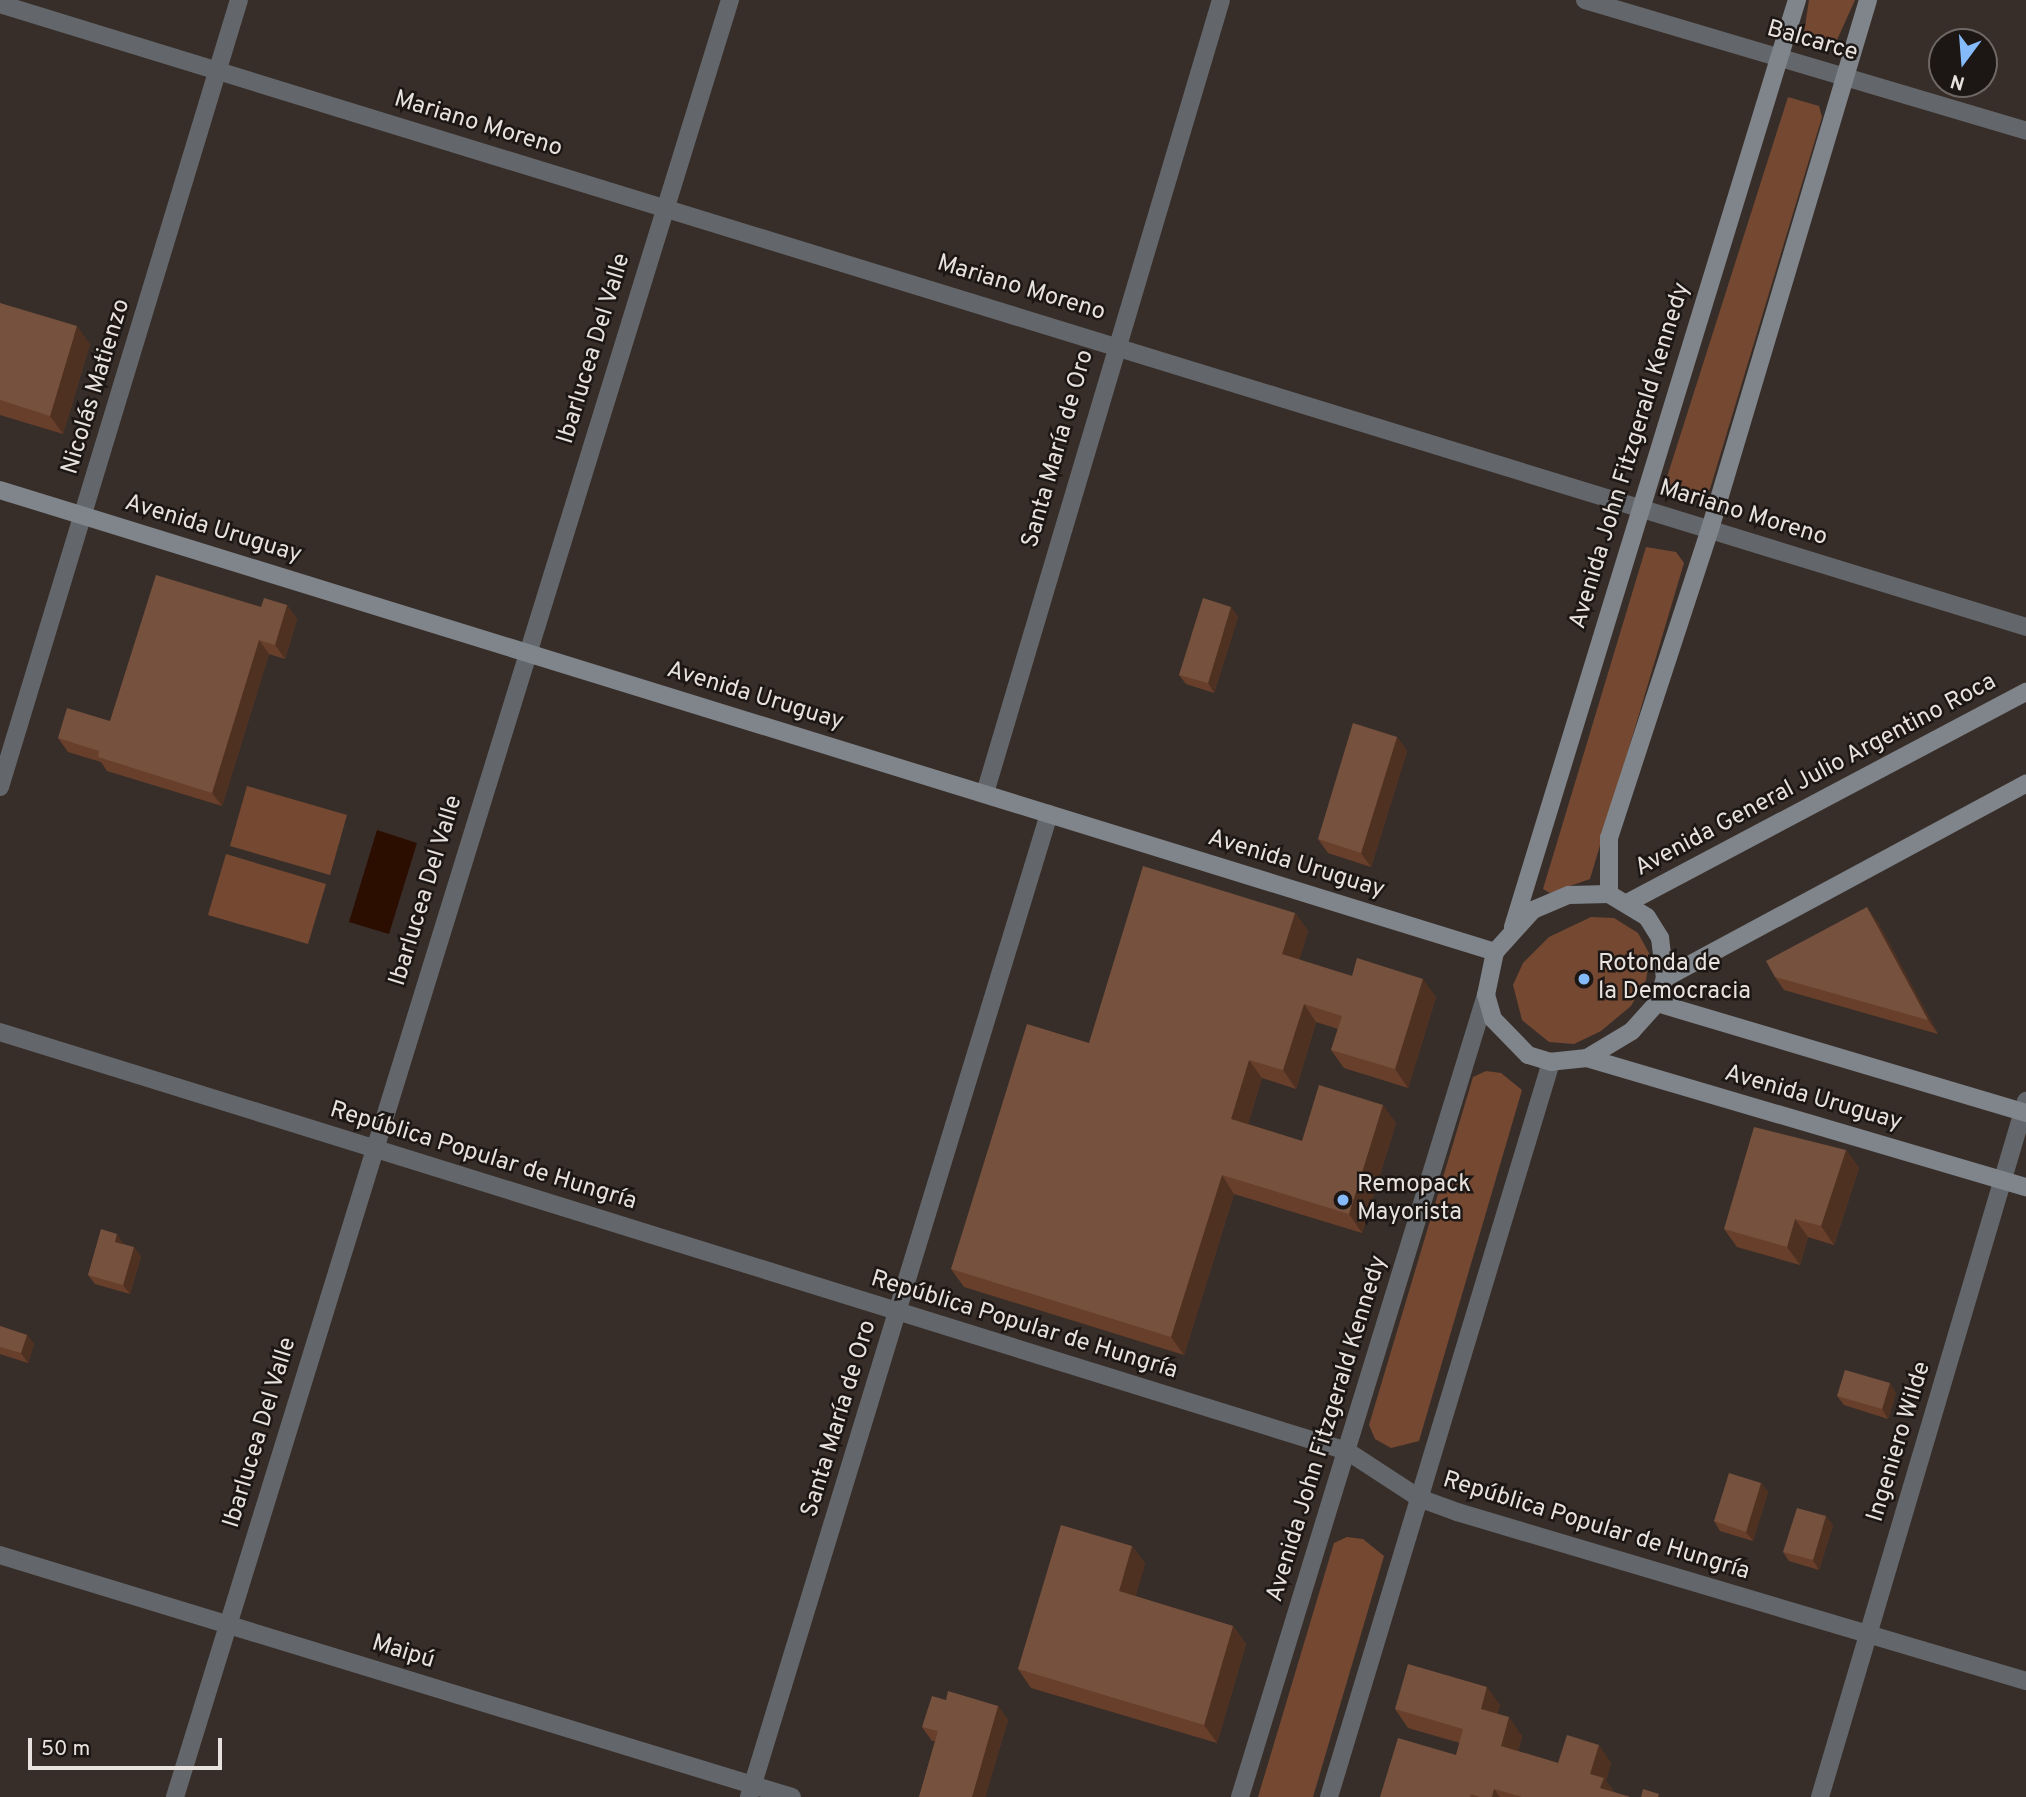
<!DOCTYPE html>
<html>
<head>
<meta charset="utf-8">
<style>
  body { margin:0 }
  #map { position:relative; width:2026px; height:1797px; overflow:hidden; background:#382e29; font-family:Overpass,sans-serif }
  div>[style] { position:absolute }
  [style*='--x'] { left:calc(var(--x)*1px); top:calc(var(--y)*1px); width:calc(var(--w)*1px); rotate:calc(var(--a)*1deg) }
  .green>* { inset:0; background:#754832 }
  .water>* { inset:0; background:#2c0e01 }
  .street>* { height:18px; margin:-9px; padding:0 9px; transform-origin:9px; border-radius:9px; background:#63676b }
  .secondary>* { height:18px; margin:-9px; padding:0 9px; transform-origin:9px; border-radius:9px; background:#7f858b }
  .wall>* { inset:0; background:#683f2b }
  .shaded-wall>* { inset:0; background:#4f3122 }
  .building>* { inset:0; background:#75513e }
  .dots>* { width:19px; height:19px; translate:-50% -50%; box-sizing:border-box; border:4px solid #1c1715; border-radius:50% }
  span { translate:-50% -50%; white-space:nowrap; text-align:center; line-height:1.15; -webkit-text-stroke:5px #1c1715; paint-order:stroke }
  .street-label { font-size:24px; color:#e8e2de }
  .poi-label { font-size:24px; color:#e8e2de }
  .left { translate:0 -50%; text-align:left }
  .north { position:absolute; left:1928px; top:28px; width:70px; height:70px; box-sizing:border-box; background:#1c1715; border:2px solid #6e6865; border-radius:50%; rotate:196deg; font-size:19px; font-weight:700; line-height:28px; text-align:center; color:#e8e2de }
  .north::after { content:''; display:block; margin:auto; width:24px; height:32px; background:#85bbfb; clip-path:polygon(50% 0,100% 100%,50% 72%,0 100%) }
  .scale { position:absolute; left:28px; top:1738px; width:194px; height:32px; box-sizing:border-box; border:4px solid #e8e2de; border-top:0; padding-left:9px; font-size:21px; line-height:24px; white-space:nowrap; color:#e8e2de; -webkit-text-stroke:5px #1c1715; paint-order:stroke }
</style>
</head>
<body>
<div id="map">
  <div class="green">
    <div style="clip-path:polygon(1809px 0,1855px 0,1836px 42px,1804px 33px)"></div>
    <div style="clip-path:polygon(1788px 97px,1819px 106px,1822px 117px,1710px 489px,1701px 496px,1669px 486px,1667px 477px)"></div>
    <div style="clip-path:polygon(1646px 547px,1676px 552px,1684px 563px,1590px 879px,1550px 893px,1543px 889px)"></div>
    <div style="clip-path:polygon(247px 786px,347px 815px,330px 875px,230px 846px)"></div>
    <div style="clip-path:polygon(226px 854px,326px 884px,308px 944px,208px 915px)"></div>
    <div style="clip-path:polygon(1591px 917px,1614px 918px,1638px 933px,1650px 955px,1646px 980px,1631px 1006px,1601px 1031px,1574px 1044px,1549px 1042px,1522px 1020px,1513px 985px,1523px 963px,1549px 937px)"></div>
    <div style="clip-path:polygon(1486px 1071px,1501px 1073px,1522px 1090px,1419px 1441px,1391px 1448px,1375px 1439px,1369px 1425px,1473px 1077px)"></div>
    <div style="clip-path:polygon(1347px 1537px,1363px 1539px,1384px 1556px,1313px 1797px,1258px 1797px,1334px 1543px)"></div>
  </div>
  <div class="water">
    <div style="clip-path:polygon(377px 830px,417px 843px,389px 934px,349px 922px)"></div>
  </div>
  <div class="street">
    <div style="--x:1585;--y:0;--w:460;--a:16.5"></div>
    <div style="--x:0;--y:4;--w:2120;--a:17.09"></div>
    <div style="--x:0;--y:787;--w:822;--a:-73.11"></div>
    <div style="--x:985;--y:793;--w:827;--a:-73.43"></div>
    <div style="--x:0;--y:1032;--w:1411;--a:17.28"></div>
    <div style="--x:1347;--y:1451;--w:86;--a:33.1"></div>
    <div style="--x:1419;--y:1498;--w:40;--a:20.2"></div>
    <div style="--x:1457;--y:1512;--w:594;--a:16.54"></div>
    <div style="--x:0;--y:1555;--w:828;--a:16.99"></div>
    <div style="--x:175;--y:1797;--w:1881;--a:-72.84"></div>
    <div style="--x:749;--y:1797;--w:1028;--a:-73.03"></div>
    <div style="--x:1240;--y:1797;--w:839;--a:-72.95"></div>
    <div style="--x:1329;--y:1797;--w:768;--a:-73.19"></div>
    <div style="--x:1820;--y:1797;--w:726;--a:-73.51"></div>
  </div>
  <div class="secondary">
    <div style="--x:0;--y:490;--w:1565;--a:17.17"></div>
    <div style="--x:1609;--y:894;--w:56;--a:-90"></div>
    <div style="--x:1609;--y:838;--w:325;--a:-71.9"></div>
    <div style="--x:1710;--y:529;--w:552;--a:-73.37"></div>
    <div style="--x:1609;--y:894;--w:44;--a:31.2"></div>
    <div style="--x:1647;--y:917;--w:25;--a:58"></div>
    <div style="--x:1660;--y:938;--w:40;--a:82.9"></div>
    <div style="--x:1665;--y:978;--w:26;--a:108"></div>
    <div style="--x:1657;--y:1003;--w:38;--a:132"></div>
    <div style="--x:1632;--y:1031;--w:52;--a:149"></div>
    <div style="--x:1587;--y:1058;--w:36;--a:174"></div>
    <div style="--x:1551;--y:1062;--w:24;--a:-163"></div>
    <div style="--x:1528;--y:1055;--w:50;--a:-134.2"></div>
    <div style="--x:1493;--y:1019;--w:25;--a:-106"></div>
    <div style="--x:1486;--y:995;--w:44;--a:-78.2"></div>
    <div style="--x:1495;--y:952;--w:57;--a:-47.9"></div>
    <div style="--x:1533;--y:910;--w:39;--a:-23"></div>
    <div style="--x:1569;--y:895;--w:40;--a:-1.4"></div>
    <div style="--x:1629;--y:902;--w:449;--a:-27.9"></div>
    <div style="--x:1513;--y:927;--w:970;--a:-72.97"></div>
    <div style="--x:1665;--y:978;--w:410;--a:-28.3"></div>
    <div style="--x:1657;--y:1003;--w:385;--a:16.6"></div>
    <div style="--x:1587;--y:1058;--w:458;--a:16.4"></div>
  </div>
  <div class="wall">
    <div style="clip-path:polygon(0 303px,90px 344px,63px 434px,0 415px)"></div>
    <div style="clip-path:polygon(287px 605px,297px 619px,285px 659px,269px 654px,222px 806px,107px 771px,101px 762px,68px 752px,58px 738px,110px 721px,261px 607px)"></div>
    <div style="clip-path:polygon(1238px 617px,1214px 693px,1186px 684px,1179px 675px)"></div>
    <div style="clip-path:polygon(1397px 737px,1407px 751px,1371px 867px,1328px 853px,1318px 839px)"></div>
    <div style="clip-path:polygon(1295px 913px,1308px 931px,1299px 960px,1352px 976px,1436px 997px,1408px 1088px,1344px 1068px,1331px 1050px,1338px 1029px,1316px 1022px,1296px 1089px,1262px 1078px,1248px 1124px,1302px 1141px,1396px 1123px,1362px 1233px,1234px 1194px,1184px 1355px,964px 1287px,951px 1269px,1089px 1043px)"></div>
    <div style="clip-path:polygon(1877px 921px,1938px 1034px,1784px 990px,1775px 977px)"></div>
    <div style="clip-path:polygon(1846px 1150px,1859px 1168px,1834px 1245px,1808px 1237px,1800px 1265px,1737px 1247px,1724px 1229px)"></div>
    <div style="clip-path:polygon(124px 1244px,141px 1256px,130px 1294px,95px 1284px,88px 1275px)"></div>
    <div style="clip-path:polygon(0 1326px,27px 1335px,34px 1344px,28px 1363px,0 1354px)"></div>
    <div style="clip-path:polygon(1896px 1393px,1888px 1419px,1844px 1405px,1837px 1396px)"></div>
    <div style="clip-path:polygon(1761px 1483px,1768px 1492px,1753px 1541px,1720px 1531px,1714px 1521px)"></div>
    <div style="clip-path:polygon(1833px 1525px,1819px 1570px,1789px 1561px,1783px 1552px)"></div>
    <div style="clip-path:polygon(1132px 1546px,1145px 1564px,1135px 1596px,1233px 1626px,1246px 1644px,1217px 1743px,1031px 1688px,1018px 1669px)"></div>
    <div style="clip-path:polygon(946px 1700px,998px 1706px,1008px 1720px,985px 1797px,919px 1797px,935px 1741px,932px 1741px,922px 1727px)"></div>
    <div style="clip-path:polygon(1500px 1705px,1497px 1714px,1522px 1736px,1518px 1751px,1558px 1763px,1611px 1763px,1606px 1781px,1614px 1792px,1630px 1797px,1380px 1797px,1456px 1755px,1460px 1743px,1408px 1728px,1395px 1709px)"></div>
  </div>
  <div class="shaded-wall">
    <div style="clip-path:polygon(77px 326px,90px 344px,63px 434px,50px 416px)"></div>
    <div style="clip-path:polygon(287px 605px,297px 619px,285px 659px,275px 645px)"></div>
    <div style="clip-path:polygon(1231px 607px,1238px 617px,1214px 693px,1208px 683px)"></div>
    <div style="clip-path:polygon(259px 640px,269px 654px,222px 806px,212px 793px)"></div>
    <div style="clip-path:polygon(1397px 737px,1407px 751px,1371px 867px,1361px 853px)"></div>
    <div style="clip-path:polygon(1867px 907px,1877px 921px,1938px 1034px,1928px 1020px)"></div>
    <div style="clip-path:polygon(1295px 913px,1308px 931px,1295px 973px,1282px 954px)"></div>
    <div style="clip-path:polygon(1423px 979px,1436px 997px,1408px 1088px,1395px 1069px)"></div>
    <div style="clip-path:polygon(1304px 1004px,1316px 1022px,1296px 1089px,1283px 1070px)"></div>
    <div style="clip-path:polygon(1249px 1060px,1262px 1078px,1244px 1137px,1231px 1119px)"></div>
    <div style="clip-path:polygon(1383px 1105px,1396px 1123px,1362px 1233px,1349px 1214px)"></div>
    <div style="clip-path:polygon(1846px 1150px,1859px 1168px,1834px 1245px,1821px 1226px)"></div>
    <div style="clip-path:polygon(1222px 1175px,1234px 1194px,1184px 1355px,1171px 1337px)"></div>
    <div style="clip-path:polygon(1795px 1219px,1808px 1237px,1800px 1265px,1787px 1247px)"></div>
    <div style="clip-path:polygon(117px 1234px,124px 1244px,115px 1242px)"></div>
    <div style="clip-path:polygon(134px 1247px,141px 1256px,130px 1294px,123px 1285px)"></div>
    <div style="clip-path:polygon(27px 1335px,34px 1344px,28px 1363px,21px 1353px)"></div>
    <div style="clip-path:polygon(1890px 1383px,1896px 1393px,1888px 1419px,1882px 1409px)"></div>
    <div style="clip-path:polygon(1761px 1483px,1768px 1492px,1753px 1541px,1746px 1532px)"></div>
    <div style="clip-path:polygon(1826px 1516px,1833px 1525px,1819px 1570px,1813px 1560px)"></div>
    <div style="clip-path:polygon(1132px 1546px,1145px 1564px,1132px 1610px,1119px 1591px)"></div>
    <div style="clip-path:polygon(1233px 1626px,1246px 1644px,1217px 1743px,1204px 1725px)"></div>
    <div style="clip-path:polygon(1487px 1687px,1500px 1705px,1494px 1727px,1481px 1709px)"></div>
    <div style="clip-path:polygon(998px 1706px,1008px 1720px,985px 1797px,972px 1797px)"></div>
    <div style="clip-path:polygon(1509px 1717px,1522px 1736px,1514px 1765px,1501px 1746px)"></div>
    <div style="clip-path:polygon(1599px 1745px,1611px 1763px,1606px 1781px,1616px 1796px,1606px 1797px,1590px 1774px)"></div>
    <div style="clip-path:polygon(1494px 1789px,1500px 1797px,1492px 1797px)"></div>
  </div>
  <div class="building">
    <div style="clip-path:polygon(0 303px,77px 326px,50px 416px,0 400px)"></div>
    <div style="clip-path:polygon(156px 575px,261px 607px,264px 598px,287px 605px,275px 645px,259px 640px,212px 793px,98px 757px,99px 751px,58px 738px,67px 708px,110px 721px)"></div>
    <div style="clip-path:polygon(1203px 598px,1231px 607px,1208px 683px,1179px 675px)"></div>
    <div style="clip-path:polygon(1353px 723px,1397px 737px,1361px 853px,1318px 839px)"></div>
    <div style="clip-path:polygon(1143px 866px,1295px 913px,1282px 954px,1352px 976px,1357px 958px,1423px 979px,1395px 1069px,1331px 1050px,1342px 1016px,1304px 1004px,1283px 1070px,1249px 1060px,1231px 1119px,1302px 1141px,1319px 1085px,1383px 1105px,1349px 1214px,1222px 1175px,1171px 1337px,951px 1269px,1027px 1024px,1089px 1043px)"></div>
    <div style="clip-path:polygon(1867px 907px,1928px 1020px,1775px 977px,1766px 961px)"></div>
    <div style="clip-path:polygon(1754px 1127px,1846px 1150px,1821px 1226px,1795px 1219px,1787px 1247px,1724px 1229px)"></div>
    <div style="clip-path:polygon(101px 1229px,117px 1234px,115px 1242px,134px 1247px,123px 1285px,88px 1275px)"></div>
    <div style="clip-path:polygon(0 1326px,27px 1335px,21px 1353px,0 1347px)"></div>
    <div style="clip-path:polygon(1845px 1370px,1890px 1383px,1882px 1409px,1837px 1396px)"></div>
    <div style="clip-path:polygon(1729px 1473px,1761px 1483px,1746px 1532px,1714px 1521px)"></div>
    <div style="clip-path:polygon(1797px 1508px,1826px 1516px,1813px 1560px,1783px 1552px)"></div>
    <div style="clip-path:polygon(1061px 1525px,1132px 1546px,1119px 1591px,1233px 1626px,1204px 1725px,1018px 1669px)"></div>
    <div style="clip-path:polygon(1408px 1664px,1487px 1687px,1481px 1709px,1509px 1717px,1501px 1746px,1558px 1763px,1567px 1735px,1599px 1745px,1590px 1774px,1604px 1778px,1600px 1788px,1630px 1797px,1522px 1797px,1494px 1789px,1492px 1797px,1480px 1797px,1471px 1794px,1470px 1797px,1380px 1797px,1398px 1738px,1456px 1755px,1463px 1729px,1395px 1709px)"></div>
    <div style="clip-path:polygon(948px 1691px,998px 1706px,972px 1797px,919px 1797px,938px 1731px,922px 1727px,932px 1696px,946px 1700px)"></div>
    <div style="clip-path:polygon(1643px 1789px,1659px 1794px,1658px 1797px,1641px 1797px)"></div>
  </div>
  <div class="dots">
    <div style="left:1584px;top:979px;background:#85bbfb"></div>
    <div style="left:1343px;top:1200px;background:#85bbfb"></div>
  </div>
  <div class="street-label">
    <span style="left:1812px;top:42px;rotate:16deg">Balcarce</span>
    <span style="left:478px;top:125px;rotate:17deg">Mariano Moreno</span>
    <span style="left:1021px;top:289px;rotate:17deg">Mariano Moreno</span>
    <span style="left:595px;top:349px;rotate:-73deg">Ibarlucea Del Valle</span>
    <span style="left:97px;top:387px;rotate:-73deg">Nicolás Matienzo</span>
    <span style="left:1059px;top:449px;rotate:-74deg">Santa María de Oro</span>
    <span style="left:1631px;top:456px;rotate:-73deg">Avenida John Fitzgerald Kennedy</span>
    <span style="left:1743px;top:514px;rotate:17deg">Mariano Moreno</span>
    <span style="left:213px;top:530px;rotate:17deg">Avenida Uruguay</span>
    <span style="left:755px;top:697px;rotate:17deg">Avenida Uruguay</span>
    <span style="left:1816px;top:776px;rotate:-28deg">Avenida General Julio Argentino Roca</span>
    <span style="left:1296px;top:865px;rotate:17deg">Avenida Uruguay</span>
    <span style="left:427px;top:891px;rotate:-73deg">Ibarlucea Del Valle</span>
    <span style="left:1813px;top:1099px;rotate:16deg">Avenida Uruguay</span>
    <span style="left:483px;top:1157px;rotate:17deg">República Popular de Hungría</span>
    <span style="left:1024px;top:1326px;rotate:17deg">República Popular de Hungría</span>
    <span style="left:840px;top:1419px;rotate:-73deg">Santa María de Oro</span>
    <span style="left:1328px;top:1429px;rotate:-73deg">Avenida John Fitzgerald Kennedy</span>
    <span style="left:261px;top:1433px;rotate:-73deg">Ibarlucea Del Valle</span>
    <span style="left:1900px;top:1442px;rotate:-73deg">Ingeniero Wilde</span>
    <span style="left:1596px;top:1527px;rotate:17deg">República Popular de Hungría</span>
    <span style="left:403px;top:1653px;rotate:17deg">Maipú</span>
  </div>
  <div class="poi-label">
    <span class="left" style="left:1598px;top:979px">Rotonda de<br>la Democracia</span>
    <span class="left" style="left:1357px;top:1200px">Remopack<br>Mayorista</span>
  </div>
  <div class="north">N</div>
  <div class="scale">50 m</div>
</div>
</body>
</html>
